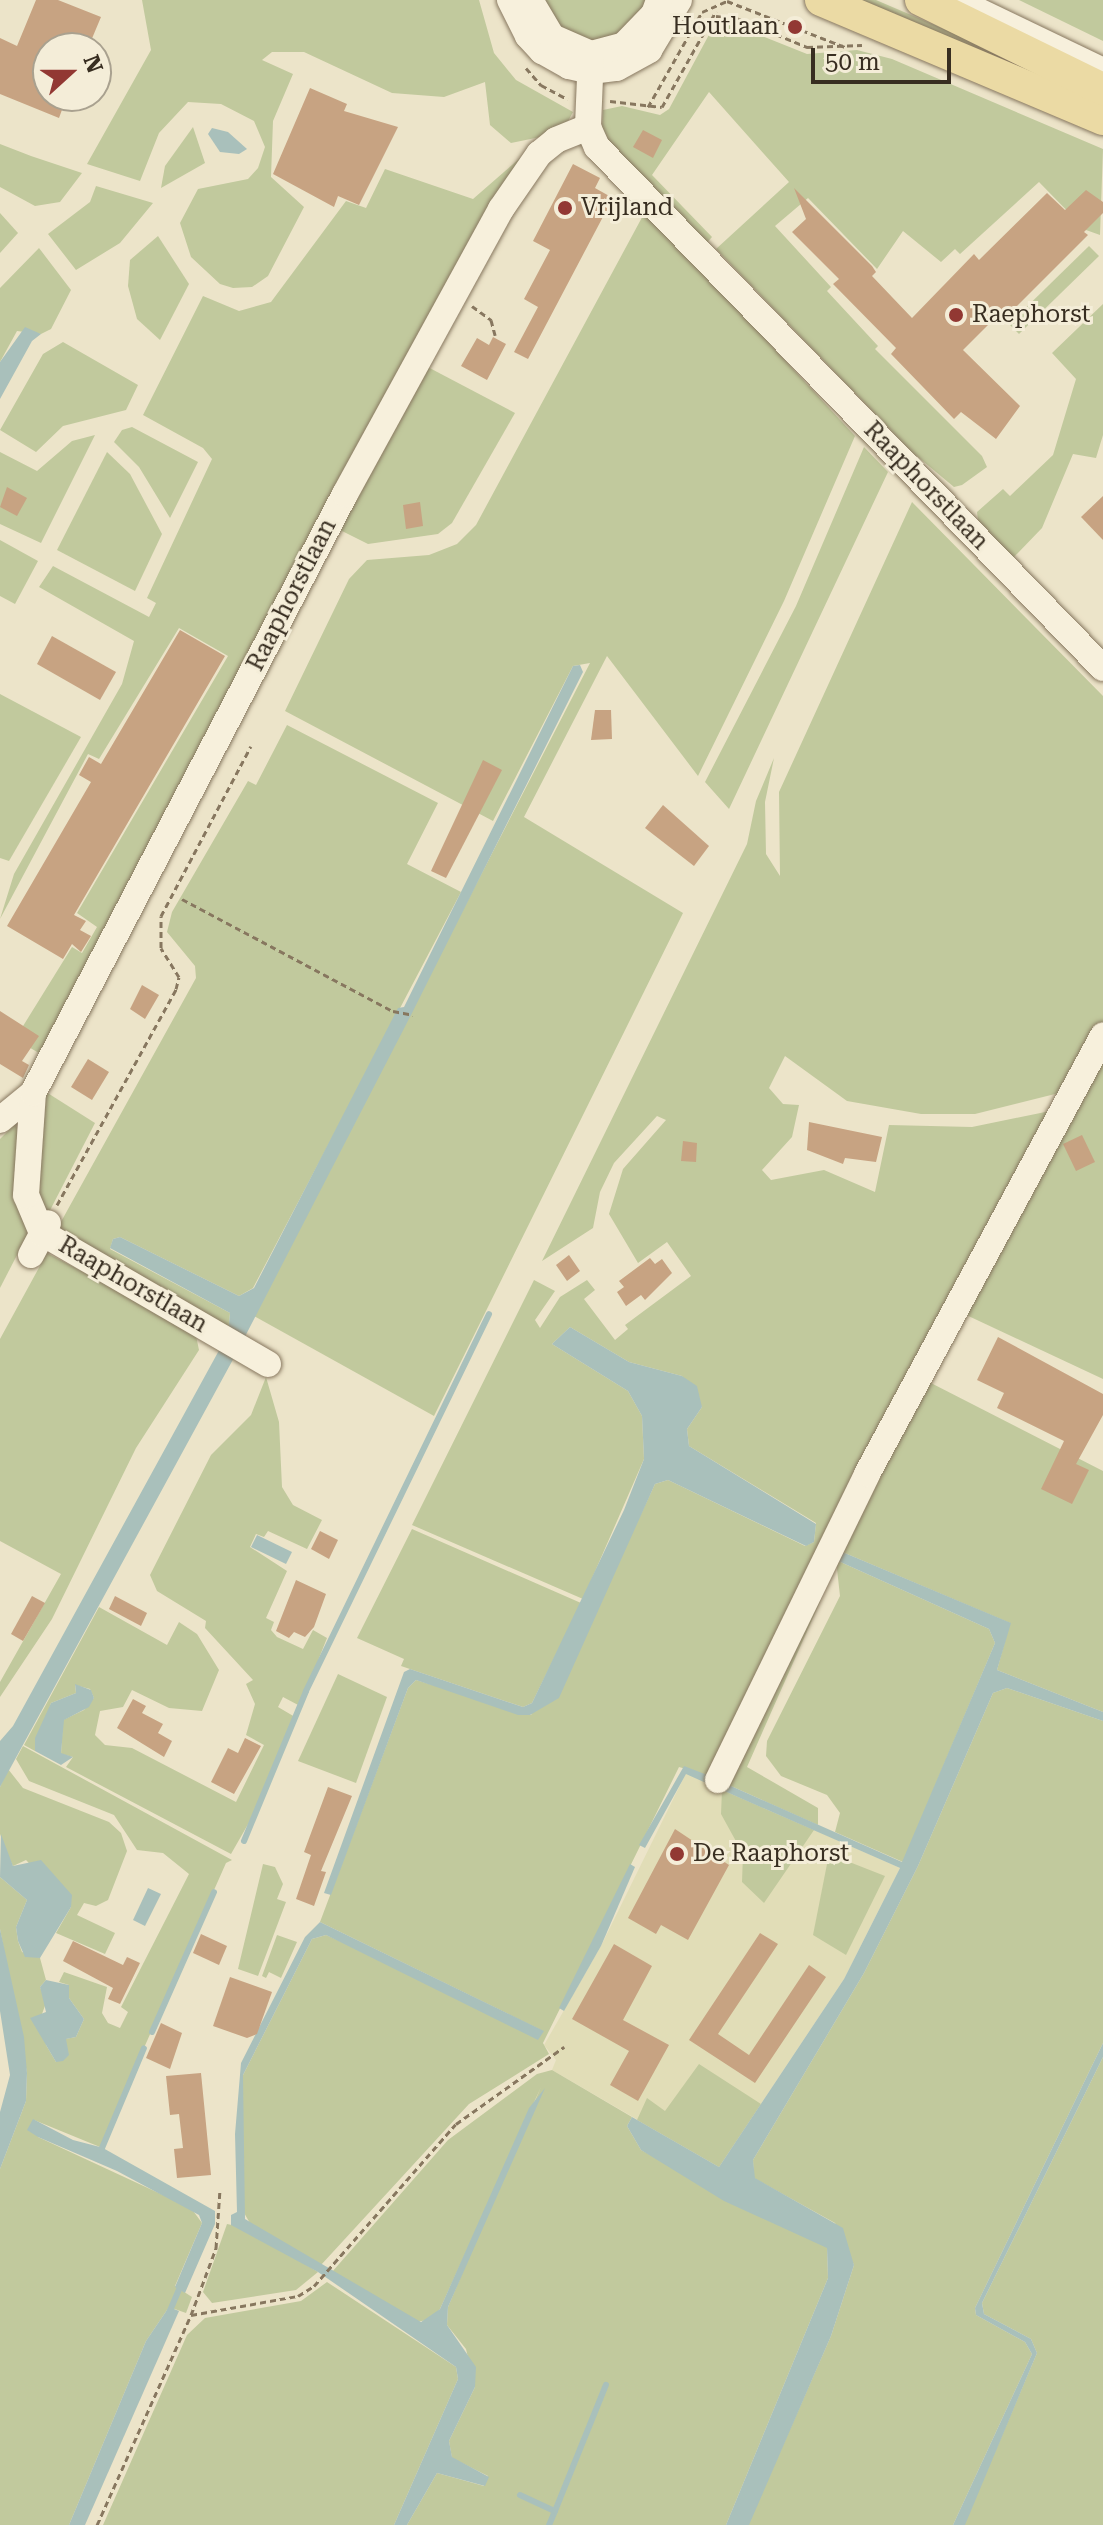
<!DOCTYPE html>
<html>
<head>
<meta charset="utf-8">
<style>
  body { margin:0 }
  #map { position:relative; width:1103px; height:2525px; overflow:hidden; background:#ece4c9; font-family:"Roboto Serif",serif }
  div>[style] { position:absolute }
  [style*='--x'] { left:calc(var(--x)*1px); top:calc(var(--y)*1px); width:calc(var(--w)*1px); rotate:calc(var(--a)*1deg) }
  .farmland>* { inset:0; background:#e1ddb7 }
  .green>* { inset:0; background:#c1c99d }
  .water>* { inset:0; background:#a9c0bb }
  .stream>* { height:6px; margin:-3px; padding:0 3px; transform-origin:3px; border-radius:3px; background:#a9c0bb }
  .building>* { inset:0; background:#c7a382 }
  .path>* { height:3px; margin-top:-1.5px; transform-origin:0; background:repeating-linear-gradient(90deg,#87775f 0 6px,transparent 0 10px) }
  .roads { filter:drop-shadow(0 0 2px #87775f) drop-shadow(0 0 2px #87775f) }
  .minor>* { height:26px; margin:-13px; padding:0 13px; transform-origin:13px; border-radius:13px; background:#f7f0dc }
  .major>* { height:32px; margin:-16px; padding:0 16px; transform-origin:16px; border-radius:16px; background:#ebdaa4 }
  .dots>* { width:22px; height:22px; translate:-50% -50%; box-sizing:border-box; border:4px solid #f4edd8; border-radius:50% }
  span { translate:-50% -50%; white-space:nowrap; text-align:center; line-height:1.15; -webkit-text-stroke:6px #f4edd8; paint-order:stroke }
  .poi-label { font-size:24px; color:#382e21 }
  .right { translate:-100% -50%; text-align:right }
  .left { translate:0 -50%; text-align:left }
  .street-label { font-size:24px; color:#382e21 }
  .north { position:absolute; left:32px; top:32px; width:80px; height:80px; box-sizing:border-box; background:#f4edd8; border:2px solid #a9a18f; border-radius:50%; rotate:69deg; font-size:22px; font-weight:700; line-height:32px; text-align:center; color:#382e21 }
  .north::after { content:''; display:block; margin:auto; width:28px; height:36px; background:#923833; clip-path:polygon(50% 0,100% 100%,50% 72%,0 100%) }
  .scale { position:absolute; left:811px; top:48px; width:140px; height:36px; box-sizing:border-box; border:4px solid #382e21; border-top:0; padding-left:10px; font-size:24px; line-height:28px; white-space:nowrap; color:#382e21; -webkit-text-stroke:6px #f4edd8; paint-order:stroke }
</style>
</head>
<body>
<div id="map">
  <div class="farmland">
    <div style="clip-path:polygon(686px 1773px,900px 1868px,844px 1979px,719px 2167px,552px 2070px,556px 2060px,544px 2045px,601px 1946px)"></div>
  </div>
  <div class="green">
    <div style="clip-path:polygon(142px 0,479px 0,494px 53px,516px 80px,573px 112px,566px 125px,550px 135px,511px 143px,490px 125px,485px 82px,444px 97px,392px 93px,304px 52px,272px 52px,262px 60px,293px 74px,273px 121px,271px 177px,304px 207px,268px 276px,252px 287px,233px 288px,220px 284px,191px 257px,180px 223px,198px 189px,248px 179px,258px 168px,265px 147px,254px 121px,221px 104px,188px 102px,159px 133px,140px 181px,87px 164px,151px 50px)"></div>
    <div style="clip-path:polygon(537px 0,653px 0,635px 30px,575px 45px)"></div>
    <div style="clip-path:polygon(852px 0,876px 0,1023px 63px,1041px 79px)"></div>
    <div style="clip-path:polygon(1019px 0,1103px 0,1103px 41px)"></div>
    <div style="clip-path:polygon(725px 21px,807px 54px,857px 50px,892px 59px,1103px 149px,1100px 235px,1086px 230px,1039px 182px,960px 254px,955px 249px,941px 262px,903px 231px,877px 269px,808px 198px,775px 226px,831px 287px,827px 291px,878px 346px,875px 349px,982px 456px,987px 467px,962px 485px,954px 487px,912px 452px,716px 249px,789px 182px,709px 92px,652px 175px,712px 237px,705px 245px,613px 150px,602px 128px,603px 110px,622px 106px,660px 115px,669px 109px,711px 31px)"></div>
    <div style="clip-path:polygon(193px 127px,205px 163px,161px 188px,165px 166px)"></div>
    <div style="clip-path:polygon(0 144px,31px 156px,82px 173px,60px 202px,35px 206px,0 187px)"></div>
    <div style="clip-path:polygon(520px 158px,528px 163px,44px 1056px,15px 1039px,72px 947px,82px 953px,97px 927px,77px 913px,228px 656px,179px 628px,99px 759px,88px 754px,0 919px,14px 874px,122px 684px,134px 641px,39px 587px,53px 566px,149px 617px,156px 603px,147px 598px,212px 459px,203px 448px,143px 415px,203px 296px,239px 311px,271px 302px,346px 201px,366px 208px,385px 169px,473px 199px)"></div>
    <div style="clip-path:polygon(96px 186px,153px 203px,120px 243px,76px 270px,48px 234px,90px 202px)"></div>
    <div style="clip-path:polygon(646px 210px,855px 436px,784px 601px,698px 776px,607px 656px,524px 817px,683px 913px,434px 1416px,254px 1316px,590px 663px,573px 666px,493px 821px,285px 711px,349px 579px,367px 560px,429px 555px,457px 544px,476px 525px)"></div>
    <div style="clip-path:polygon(0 213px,18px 233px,0 253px)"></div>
    <div style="clip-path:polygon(158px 236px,189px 284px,160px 340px,137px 319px,128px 286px,130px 260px)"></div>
    <div style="clip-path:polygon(1089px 246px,1099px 256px,1019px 334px,1009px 324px)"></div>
    <div style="clip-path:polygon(39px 248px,71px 290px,51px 329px,41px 334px,17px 331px,0 362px,0 288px)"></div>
    <div style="clip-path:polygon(1103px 304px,1103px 435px,1096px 458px,1073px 454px,1042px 528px,1013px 558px,978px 520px,977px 512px,1003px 489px,1010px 496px,1053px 455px,1076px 379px,1052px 353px)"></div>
    <div style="clip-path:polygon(63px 342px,138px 385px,126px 410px,63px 426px,36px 452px,0 430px,43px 354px)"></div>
    <div style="clip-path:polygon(422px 364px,515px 413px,452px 523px,438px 534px,368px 544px,340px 530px)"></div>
    <div style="clip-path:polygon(132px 427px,198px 462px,170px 518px,139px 467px,114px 442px,122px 430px)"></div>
    <div style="clip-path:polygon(95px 435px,41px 543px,0 524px,0 452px,37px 471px,72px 441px)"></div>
    <div style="clip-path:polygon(864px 447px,888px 472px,729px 809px,705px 782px,796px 606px)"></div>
    <div style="clip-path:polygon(107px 452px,130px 474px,162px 534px,135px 591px,57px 550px)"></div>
    <div style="clip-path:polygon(912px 502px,1103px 696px,1103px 1022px,1063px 1092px,975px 1114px,921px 1114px,847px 1101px,785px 1056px,769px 1088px,783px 1104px,799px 1105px,792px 1137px,762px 1170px,771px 1180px,824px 1170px,875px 1192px,889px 1125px,972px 1127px,1055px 1110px,710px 1776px,679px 1767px,543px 2043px,549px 2054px,469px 2104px,321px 2265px,251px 2225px,243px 2211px,243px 2075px,312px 1939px,326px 1935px,543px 2031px,320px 1922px,408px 1688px,416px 1680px,531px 1715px,610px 1580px,655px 1484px,668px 1480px,805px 1546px,814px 1542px,816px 1523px,689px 1446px,687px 1429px,702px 1407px,682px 1376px,629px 1362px,570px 1327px,552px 1344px,628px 1391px,642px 1416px,644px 1459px,583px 1599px,412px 1525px,534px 1280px,555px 1291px,535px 1320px,540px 1328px,560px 1297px,587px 1280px,595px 1290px,584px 1299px,615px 1340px,628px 1329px,625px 1325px,691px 1276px,667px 1242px,638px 1263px,609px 1214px,623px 1169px,666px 1120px,657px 1116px,614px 1163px,600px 1192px,593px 1228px,542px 1261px,747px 844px,756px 801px,774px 758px,765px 802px,766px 854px,780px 876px,779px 792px)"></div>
    <div style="clip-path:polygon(0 540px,38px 561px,15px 604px,0 596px)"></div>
    <div style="clip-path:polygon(0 694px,81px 737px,9px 861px,0 858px)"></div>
    <div style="clip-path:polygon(287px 725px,438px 803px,407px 864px,461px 892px,253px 1288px,239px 1296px,120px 1237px,113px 1239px,110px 1249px,230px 1313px,228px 1334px,57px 1229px,196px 978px,195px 966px,167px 932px,172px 912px,248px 781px,256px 785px)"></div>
    <div style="clip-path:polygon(1103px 1046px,1103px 1379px,962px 1313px)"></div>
    <div style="clip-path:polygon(46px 1092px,95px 1123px,44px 1222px,34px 1163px)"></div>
    <div style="clip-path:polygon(15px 1124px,22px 1137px,31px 1228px,0 1288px,0 1139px)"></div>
    <div style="clip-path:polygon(47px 1253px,195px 1331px,199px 1350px,136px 1448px,52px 1619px,0 1697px,0 1682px,61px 1574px,0 1541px,0 1339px)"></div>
    <div style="clip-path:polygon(266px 1377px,279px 1422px,282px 1487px,293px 1505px,322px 1520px,307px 1549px,268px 1531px,264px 1537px,256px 1534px,250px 1547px,287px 1571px,266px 1618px,274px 1622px,271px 1630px,277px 1637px,303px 1649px,313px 1630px,327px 1638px,300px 1706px,283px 1697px,278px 1707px,295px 1717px,259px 1805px,231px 1854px,66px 1767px,73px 1757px,61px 1754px,63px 1720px,84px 1710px,94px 1698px,90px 1689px,75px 1685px,76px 1693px,51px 1703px,35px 1751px,24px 1745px,99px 1607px,167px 1645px,179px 1622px,197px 1634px,219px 1670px,202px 1711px,169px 1708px,132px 1690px,123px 1707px,100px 1711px,95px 1735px,105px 1745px,132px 1748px,236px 1802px,264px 1745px,246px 1735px,255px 1704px,246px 1684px,253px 1680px,205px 1628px,206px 1621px,157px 1591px,150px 1575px,211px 1455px,251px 1415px)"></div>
    <div style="clip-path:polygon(927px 1381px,1103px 1471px,1103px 1712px,997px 1670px,1010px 1623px,840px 1551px)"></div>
    <div style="clip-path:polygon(412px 1529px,581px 1603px,532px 1703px,523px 1707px,401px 1666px,404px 1659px,357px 1638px)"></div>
    <div style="clip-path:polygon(836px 1560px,989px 1629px,995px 1643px,903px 1862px,835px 1832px,840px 1813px,827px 1795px,781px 1776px,766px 1756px,767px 1741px,840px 1596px)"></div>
    <div style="clip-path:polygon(822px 1584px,820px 1602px,747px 1767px,818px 1808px,818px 1825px,722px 1782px)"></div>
    <div style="clip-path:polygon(338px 1674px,387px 1697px,356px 1783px,298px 1761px)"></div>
    <div style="clip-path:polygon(1007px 1688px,1103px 1721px,1103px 2043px,975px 2308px,976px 2315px,1025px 2342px,1032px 2354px,953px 2525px,748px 2525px,831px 2336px,854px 2265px,835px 2223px,754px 2178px,753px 2160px,864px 1973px,918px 1866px,993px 1693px)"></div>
    <div style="clip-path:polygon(23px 1746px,232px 1860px,226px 1863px,100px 2147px,34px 2120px,38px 2137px,191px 2208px,202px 2223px,175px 2286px,192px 2297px,186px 2313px,169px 2307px,146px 2341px,69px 2525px,0 2525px,0 2169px,26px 2101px,27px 2073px,0 1929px,0 1877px,27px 1900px,16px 1927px,18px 1941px,22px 1952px,40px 1958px,46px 1980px,40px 1987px,46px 2003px,42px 2014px,46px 2045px,56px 2062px,65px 2039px,76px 2037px,84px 2019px,69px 1998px,69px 1985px,59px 1982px,64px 1972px,107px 1987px,102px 2013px,108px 2023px,120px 2028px,128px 2012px,121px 2007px,189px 1874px,163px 1853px,137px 1850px,114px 1815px,29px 1781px,16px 1759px)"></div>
    <div style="clip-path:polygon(8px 1769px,23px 1788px,109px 1822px,121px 1833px,127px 1851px,108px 1900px,96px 1906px,84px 1903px,77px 1915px,115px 1933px,105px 1954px,56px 1933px,71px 1907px,26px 1860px,13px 1866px,7px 1854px,0 1834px,0 1787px)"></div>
    <div style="clip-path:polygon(722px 1790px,814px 1830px,764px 1903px,742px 1882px,743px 1854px,721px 1814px)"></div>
    <div style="clip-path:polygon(829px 1854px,885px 1876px,846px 1955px,813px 1935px)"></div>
    <div style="clip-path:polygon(263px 1864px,275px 1867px,283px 1884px,277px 1899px,286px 1902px,258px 1976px,238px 1969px)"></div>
    <div style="clip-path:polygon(277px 1935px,297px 1942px,281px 1978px,269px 1972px,266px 1978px,262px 1976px)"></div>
    <div style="clip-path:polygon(1103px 2057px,1103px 2525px,964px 2525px,1037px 2353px,1031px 2339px,984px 2314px,982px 2303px)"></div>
    <div style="clip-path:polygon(699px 2064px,761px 2104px,719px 2167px,637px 2120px,647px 2098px,665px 2111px)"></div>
    <div style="clip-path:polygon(552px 2070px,632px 2117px,627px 2126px,641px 2150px,827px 2247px,828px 2278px,726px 2525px,407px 2525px,437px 2473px,484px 2486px,488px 2476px,452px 2458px,449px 2441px,475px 2387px,466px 2349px,447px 2325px,448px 2307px,541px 2087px,440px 2309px,428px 2320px,415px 2322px,332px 2272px,448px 2140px,537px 2074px)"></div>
    <div style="clip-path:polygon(227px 2224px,246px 2228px,318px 2272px,296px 2290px,212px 2303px,203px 2292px)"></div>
    <div style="clip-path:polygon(327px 2282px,456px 2367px,458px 2379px,394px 2525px,103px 2525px,187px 2335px,205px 2318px,301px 2301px)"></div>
  </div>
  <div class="water">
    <div style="clip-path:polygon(212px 128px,228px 132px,247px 149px,239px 154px,220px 152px,208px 134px)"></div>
    <div style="clip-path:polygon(25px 327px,41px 334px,32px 341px,0 399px,0 362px)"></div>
    <div style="clip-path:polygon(580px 665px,583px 672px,411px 1015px,236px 1354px,0 1787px,0 1741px,13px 1726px,228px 1334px,230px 1313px,110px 1248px,113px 1239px,120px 1237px,239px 1296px,254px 1288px,398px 1008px,404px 1007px,573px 666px)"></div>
    <div style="clip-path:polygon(570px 1327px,629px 1362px,682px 1376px,697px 1386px,702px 1407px,687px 1429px,689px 1446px,816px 1524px,814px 1542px,806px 1546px,668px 1480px,655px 1484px,559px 1698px,530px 1715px,518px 1715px,416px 1680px,408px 1688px,331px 1895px,324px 1893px,404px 1672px,410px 1669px,523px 1707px,532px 1703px,624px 1510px,644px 1459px,642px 1416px,628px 1391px,552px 1344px)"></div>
    <div style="clip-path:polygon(257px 1535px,292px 1552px,286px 1564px,251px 1547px)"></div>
    <div style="clip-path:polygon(840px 1551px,1011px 1623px,997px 1670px,1103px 1712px,1103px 1721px,1007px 1688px,993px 1693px,918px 1866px,864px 1973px,753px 2160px,755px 2178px,843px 2228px,854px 2265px,831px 2336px,749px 2525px,726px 2525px,828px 2278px,827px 2248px,724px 2201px,641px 2150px,627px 2126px,632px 2117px,719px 2167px,844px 1979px,900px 1868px,722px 1790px,722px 1782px,902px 1862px,995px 1643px,989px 1629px,836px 1560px)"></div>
    <div style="clip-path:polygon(75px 1684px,91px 1690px,94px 1698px,89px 1707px,64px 1720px,61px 1753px,73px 1757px,61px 1765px,35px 1751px,35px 1738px,51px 1703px,76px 1693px)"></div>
    <div style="clip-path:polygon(684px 1766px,710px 1776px,706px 1783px,686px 1774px,645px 1848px,639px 1845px)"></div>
    <div style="clip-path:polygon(1px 1834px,13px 1866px,41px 1860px,72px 1895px,71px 1907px,40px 1958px,25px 1957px,18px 1941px,16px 1927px,27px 1900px,0 1877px)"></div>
    <div style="clip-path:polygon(630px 1864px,635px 1867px,601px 1946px,564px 2011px,559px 2008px)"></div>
    <div style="clip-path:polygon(148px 1888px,161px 1894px,145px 1926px,133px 1920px)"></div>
    <div style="clip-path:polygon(320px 1922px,544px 2031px,538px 2040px,326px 1935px,312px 1939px,243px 2075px,245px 2219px,421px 2322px,440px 2309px,529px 2108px,545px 2088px,448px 2307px,447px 2325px,476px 2367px,475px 2387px,449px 2441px,452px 2457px,489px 2477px,485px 2486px,437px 2473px,407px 2525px,394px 2525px,458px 2379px,456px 2367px,318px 2272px,231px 2225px,231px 2215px,237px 2212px,235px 2134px,241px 2063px,305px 1937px)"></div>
    <div style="clip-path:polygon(0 1929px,24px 2037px,27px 2073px,26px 2101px,0 2169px,0 2112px,10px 2075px,0 2011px)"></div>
    <div style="clip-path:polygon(46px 1980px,69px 1985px,69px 1998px,84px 2019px,76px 2037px,66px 2039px,69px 2055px,63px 2061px,56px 2062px,30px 2018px,46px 2012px,40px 1987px)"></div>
    <div style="clip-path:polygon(1103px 2043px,1103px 2057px,982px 2303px,984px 2314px,1031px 2339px,1037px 2353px,965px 2525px,953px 2525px,1032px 2354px,1025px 2342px,976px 2315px,975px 2308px)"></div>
    <div style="clip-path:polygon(33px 2119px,73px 2140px,100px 2147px,105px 2140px,103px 2148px,215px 2211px,215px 2224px,185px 2293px,175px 2287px,202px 2223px,199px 2215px,117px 2171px,38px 2137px,27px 2130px)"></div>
    <div style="clip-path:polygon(169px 2307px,179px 2311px,85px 2525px,69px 2525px,146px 2341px)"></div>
  </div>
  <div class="stream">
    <div style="--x:244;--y:1841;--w:162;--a:-67.5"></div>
    <div style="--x:306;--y:1691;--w:419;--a:-64.1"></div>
    <div style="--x:152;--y:2032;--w:153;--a:-66.1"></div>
    <div style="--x:102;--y:2148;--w:108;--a:-67.2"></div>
    <div style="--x:169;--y:2313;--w:33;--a:-67"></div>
    <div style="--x:520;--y:2495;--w:38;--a:25"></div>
    <div style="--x:555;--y:2511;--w:15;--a:113"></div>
    <div style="--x:555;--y:2511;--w:136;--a:-68"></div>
  </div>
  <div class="building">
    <div style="clip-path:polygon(36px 0,58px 0,101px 17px,88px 48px,48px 48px,48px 96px,67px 96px,59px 118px,0 94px,0 38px,17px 46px)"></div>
    <div style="clip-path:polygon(310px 88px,347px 104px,344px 111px,398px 127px,359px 205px,338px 196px,334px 207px,273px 174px)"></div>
    <div style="clip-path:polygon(643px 130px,662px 140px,653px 158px,633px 147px)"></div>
    <div style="clip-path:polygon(573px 164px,600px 178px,595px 188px,627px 206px,619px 221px,605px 213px,528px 359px,514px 352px,538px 307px,524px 299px,550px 250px,533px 241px)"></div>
    <div style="clip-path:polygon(794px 188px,872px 266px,876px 272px,872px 276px,912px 318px,974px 254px,979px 260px,1047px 193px,1065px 210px,1086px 190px,1103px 202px,1103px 213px,1084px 232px,1088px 235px,1004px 319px,999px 314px,963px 350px,1020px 406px,996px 439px,961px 412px,954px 419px,891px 354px,896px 348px,833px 284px,839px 279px,792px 232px,806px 219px)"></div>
    <div style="clip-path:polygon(493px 337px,506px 344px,487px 380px,461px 366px,477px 338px,489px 345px)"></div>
    <div style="clip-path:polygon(7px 487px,27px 498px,17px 516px,0 507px)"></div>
    <div style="clip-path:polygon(1103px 496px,1103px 540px,1081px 517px)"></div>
    <div style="clip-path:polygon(420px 502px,423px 526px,406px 529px,403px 505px)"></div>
    <div style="clip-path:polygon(180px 630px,225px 656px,74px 915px,86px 921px,80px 930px,91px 936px,81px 952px,72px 944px,63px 959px,7px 926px,91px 782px,79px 775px,89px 757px,101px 764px)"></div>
    <div style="clip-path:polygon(52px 636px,116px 672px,100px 700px,37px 664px)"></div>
    <div style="clip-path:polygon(595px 710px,611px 710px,612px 739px,591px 740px)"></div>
    <div style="clip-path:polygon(483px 760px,502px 770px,446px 878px,431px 871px)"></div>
    <div style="clip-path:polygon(663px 805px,709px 846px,694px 866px,645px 828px)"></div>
    <div style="clip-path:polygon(142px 985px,159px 995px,145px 1019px,130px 1009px)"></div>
    <div style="clip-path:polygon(0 1011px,39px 1036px,22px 1061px,29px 1065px,23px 1078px,0 1064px)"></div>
    <div style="clip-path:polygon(88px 1059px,109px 1072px,92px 1100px,71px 1087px)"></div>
    <div style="clip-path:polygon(809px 1122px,882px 1137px,876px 1162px,845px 1158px,843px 1164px,807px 1150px)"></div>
    <div style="clip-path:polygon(1082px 1135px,1095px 1162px,1076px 1171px,1063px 1144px)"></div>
    <div style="clip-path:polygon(683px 1141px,697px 1143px,696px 1162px,681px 1161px)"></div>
    <div style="clip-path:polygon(569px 1255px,580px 1271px,567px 1281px,556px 1265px)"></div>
    <div style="clip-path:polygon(650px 1258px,655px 1264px,662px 1259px,672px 1273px,645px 1300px,641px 1295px,626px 1306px,617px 1292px,624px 1287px,619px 1281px)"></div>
    <div style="clip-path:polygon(998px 1337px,1103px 1394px,1103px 1415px,1076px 1464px,1089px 1470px,1072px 1504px,1041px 1489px,1064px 1441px,997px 1408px,1004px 1393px,977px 1380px)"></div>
    <div style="clip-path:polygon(320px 1531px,338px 1540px,329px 1559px,311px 1549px)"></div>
    <div style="clip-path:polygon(296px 1580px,326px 1594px,314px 1627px,305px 1637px,294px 1632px,289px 1638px,276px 1631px)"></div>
    <div style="clip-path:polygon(32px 1596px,45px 1603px,23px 1641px,11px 1634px)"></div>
    <div style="clip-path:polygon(115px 1596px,147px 1613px,141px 1626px,109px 1609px)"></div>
    <div style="clip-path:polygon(133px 1699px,146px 1706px,142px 1713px,163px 1724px,158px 1733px,172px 1741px,164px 1757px,117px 1728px)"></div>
    <div style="clip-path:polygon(245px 1738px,261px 1746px,234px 1794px,211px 1782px,228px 1748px,238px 1753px)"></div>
    <div style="clip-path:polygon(328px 1787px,352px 1796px,321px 1871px,326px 1872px,314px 1906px,296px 1899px,311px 1855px,304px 1852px)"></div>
    <div style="clip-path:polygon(675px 1829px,729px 1865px,688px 1940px,661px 1925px,656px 1934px,628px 1918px)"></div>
    <div style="clip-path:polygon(760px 1933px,778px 1944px,718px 2034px,749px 2055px,809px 1965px,826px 1977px,755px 2083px,689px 2040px)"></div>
    <div style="clip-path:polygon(201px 1934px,227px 1946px,219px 1965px,193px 1953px)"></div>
    <div style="clip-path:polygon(73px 1941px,123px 1965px,127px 1957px,140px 1963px,120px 2004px,108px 1999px,113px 1988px,63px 1961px)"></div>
    <div style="clip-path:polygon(614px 1944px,652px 1966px,623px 2020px,669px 2045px,638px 2101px,610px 2085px,629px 2051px,572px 2019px)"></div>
    <div style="clip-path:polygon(230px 1977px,272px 1992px,257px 2034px,247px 2038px,213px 2026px)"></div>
    <div style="clip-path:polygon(161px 2023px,182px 2033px,170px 2069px,146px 2058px)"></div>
    <div style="clip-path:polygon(201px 2073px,211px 2175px,177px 2178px,174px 2149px,183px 2148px,179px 2114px,170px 2115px,166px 2076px)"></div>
  </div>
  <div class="path">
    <div style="--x:716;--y:16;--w:23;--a:7"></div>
    <div style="--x:739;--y:19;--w:74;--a:22.4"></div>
    <div style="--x:807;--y:47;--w:55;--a:-2.1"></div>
    <div style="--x:526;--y:68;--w:23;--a:49"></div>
    <div style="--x:541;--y:85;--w:30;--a:28"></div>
    <div style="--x:610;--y:101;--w:52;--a:6.6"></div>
    <div style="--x:662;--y:107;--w:110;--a:-60.6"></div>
    <div style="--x:648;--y:107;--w:109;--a:-60.4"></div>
    <div style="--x:702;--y:12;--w:27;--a:-24"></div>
    <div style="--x:727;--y:1;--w:127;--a:21.3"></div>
    <div style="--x:472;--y:306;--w:24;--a:36"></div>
    <div style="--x:491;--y:320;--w:16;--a:75"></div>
    <div style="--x:182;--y:899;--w:239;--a:28"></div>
    <div style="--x:393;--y:1011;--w:20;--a:11"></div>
    <div style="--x:57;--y:1205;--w:247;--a:-61.1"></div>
    <div style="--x:176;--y:989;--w:12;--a:-76"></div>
    <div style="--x:179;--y:977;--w:34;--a:-122"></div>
    <div style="--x:161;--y:948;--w:32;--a:-90"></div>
    <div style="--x:161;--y:916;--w:192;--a:-62.1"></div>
    <div style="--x:191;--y:2315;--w:109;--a:-10.1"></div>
    <div style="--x:298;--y:2296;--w:19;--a:-32"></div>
    <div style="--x:314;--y:2286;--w:215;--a:-48.8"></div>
    <div style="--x:456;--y:2124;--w:133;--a:-35.5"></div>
    <div style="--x:97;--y:2525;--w:230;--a:-65.9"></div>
    <div style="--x:191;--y:2315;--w:72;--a:-69.5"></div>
    <div style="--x:216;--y:2248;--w:59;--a:-86.1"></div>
  </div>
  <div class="roads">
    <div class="minor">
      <div style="--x:510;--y:0;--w:40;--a:63.4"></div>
      <div style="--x:528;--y:36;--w:21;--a:47"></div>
      <div style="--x:542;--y:51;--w:31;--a:29"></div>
      <div style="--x:569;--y:66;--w:23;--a:13"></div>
      <div style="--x:591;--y:71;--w:26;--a:-7"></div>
      <div style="--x:617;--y:68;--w:37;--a:-29"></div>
      <div style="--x:649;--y:50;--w:58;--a:-59"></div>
      <div style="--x:530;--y:0;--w:43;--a:59.3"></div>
      <div style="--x:552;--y:37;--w:43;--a:23.6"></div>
      <div style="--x:591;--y:54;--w:34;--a:-15"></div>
      <div style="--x:624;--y:45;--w:43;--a:-45.9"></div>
      <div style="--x:654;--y:14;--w:15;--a:-70"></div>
      <div style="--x:966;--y:5;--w:152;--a:25.7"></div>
      <div style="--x:591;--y:54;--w:73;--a:92.4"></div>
      <div style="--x:588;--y:127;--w:22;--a:66"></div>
      <div style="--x:597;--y:147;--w:726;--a:45.84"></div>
      <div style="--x:0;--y:1120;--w:43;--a:-39.3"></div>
      <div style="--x:31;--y:1255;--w:36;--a:-62"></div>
      <div style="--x:268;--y:1364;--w:261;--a:-149.9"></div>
      <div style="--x:42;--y:1233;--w:41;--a:-112.8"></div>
      <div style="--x:26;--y:1195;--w:102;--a:-86.1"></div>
      <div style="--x:33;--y:1093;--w:675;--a:-62.49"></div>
      <div style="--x:345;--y:494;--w:325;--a:-61.3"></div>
      <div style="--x:501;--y:209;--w:67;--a:-55.4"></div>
      <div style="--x:539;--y:154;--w:22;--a:-39"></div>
      <div style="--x:556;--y:140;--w:35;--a:-22"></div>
      <div style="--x:718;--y:1780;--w:340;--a:-64"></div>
      <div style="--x:867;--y:1474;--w:498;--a:-61.7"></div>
    </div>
    <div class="major">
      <div style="--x:821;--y:0;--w:306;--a:22.9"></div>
      <div style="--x:921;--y:0;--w:203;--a:26.1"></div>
    </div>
  </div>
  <div class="dots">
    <div style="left:795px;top:27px;background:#923833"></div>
    <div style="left:565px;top:208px;background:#923833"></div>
    <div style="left:956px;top:315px;background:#923833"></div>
    <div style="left:677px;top:1854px;background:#923833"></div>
  </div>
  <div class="poi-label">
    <span class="right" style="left:779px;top:27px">Houtlaan</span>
    <span class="left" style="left:581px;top:208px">Vrijland</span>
    <span class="left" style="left:972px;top:315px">Raephorst</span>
    <span class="left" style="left:693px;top:1854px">De Raaphorst</span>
  </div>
  <div class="street-label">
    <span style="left:926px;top:486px;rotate:46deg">Raaphorstlaan</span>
    <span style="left:292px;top:595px;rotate:-63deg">Raaphorstlaan</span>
    <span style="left:133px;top:1285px;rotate:30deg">Raaphorstlaan</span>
  </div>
  <div class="north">N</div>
  <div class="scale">50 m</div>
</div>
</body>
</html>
